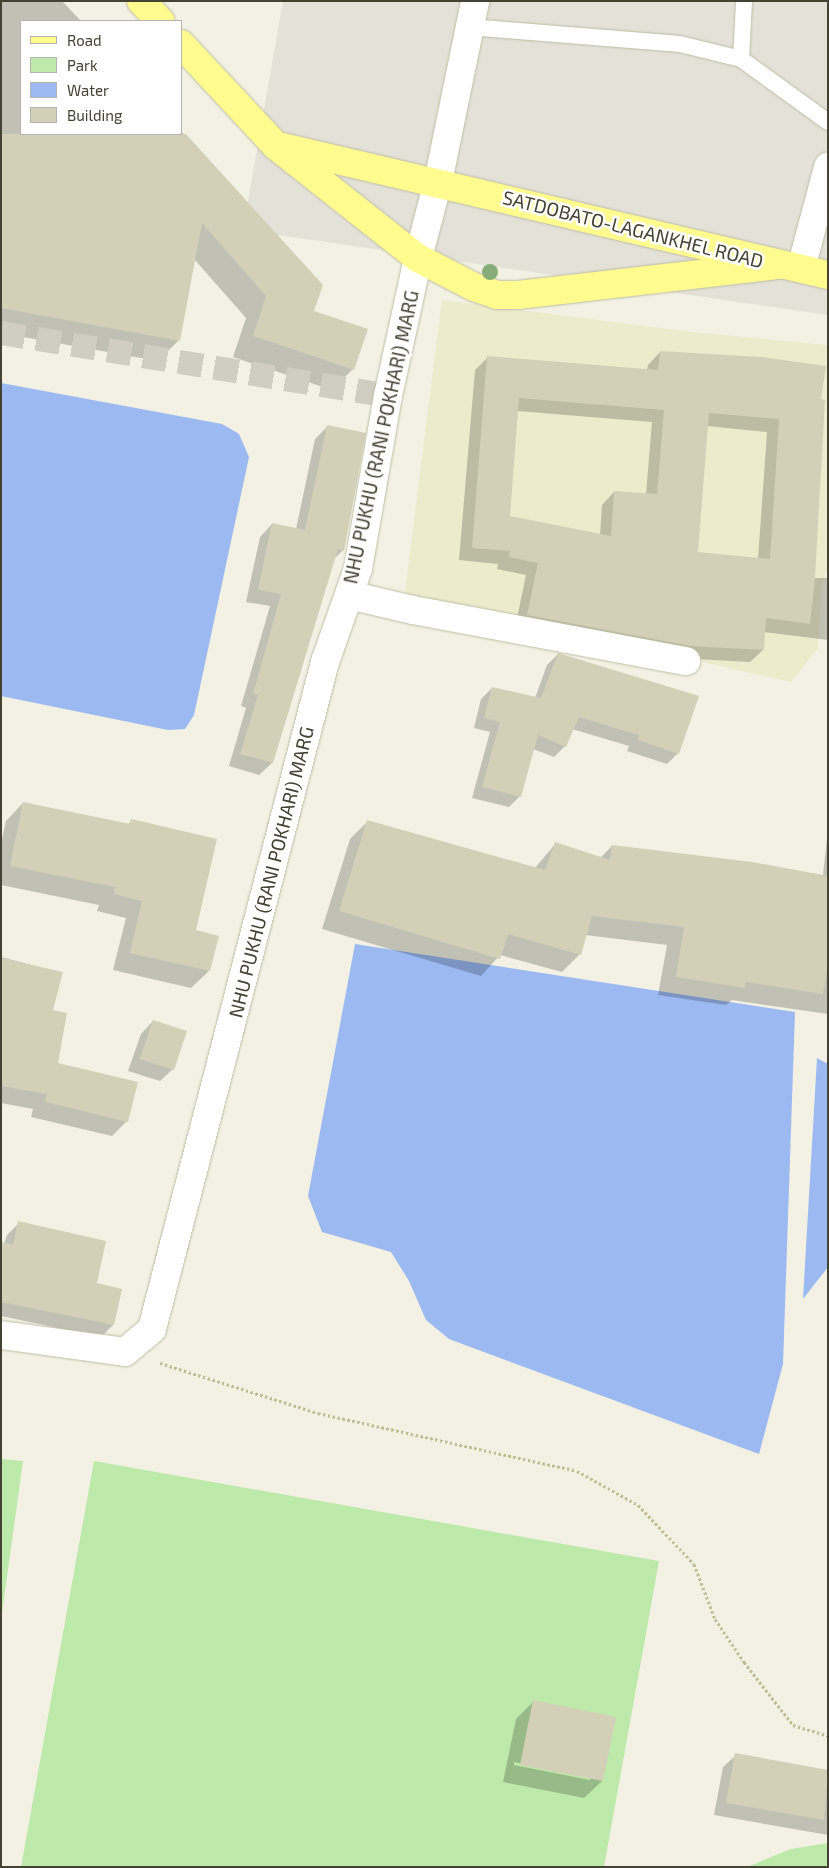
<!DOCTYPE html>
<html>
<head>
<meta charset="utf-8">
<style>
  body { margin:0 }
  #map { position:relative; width:829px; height:1868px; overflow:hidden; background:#f2f1e3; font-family:"Exo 2",sans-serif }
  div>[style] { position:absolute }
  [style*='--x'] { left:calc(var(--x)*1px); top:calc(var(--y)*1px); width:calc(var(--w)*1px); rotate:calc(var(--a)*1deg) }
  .industrial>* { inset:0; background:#e4e2d8 }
  .education>* { inset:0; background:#ecebcc }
  .green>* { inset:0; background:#bde9aa }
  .water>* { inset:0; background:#9cb9f2 }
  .shadow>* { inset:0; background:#0003 }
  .building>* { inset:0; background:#d4d0b8 }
  .pedestrian-tunnel>* { height:24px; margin-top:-12px; transform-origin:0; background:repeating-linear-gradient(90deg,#cfcec0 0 24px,transparent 0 36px) }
  .path>* { height:3px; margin-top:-1.5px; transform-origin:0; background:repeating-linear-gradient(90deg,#c0bc96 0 2.5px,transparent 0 5px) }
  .roads { filter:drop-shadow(0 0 1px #bebca5) drop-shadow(0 0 1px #bebca5) }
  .service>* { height:16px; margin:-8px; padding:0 8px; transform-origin:8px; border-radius:8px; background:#fff }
  .minor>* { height:28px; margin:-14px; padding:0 14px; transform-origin:14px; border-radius:14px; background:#fff }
  .tertiary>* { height:28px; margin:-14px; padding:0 14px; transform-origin:14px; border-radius:14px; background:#fff }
  .primary>* { height:28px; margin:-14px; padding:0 14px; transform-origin:14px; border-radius:14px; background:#fffb8f }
  .trees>* { width:16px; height:16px; margin:-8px; border-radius:50%; background:#87ae7a }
  span { translate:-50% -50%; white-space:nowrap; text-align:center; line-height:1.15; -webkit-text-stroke:5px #fff; paint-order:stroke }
  .street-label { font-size:19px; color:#444233 }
  .frame { position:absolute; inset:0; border:2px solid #444233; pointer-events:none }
  .legend { position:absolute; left:20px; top:20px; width:162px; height:115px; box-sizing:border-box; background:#fff; border:1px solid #b4b3ad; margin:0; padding:6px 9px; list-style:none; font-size:15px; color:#444233 }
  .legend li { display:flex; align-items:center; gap:10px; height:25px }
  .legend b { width:25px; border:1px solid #b4b3ad }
</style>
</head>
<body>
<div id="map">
  <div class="industrial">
    <div style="clip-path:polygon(283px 1px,828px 1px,828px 315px,243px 230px)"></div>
  </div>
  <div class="education">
    <div style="clip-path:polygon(442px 300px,692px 332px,828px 345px,828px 566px,822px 587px,818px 648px,791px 682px,694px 660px,638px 656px,405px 593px)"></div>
  </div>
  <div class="green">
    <div style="clip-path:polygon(1px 1459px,23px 1461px,1px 1620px)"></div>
    <div style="clip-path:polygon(94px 1461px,659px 1561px,604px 1867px,21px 1867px)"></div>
    <div style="clip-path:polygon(828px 1843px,828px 1867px,747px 1867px,791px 1849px)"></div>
  </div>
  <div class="water">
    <div style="clip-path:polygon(1px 383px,222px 424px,239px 434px,249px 457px,194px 715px,185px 729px,168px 730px,1px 696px)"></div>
    <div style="clip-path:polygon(355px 944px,795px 1012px,783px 1364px,759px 1454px,449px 1339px,426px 1320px,409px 1281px,391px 1252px,322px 1232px,308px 1196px)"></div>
    <div style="clip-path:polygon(817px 1058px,828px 1064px,828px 1267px,803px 1299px)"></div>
  </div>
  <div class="shadow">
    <div style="clip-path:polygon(1px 1px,62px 1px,81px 21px,21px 21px,21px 134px,181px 134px,181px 131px,322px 285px,312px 312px,353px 369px,332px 390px,233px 357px,246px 318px,194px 259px,179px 340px,158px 361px,1px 333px)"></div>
    <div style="clip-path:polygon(evenodd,660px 352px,820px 401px,812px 578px,828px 578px,828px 640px,764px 632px,763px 650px,750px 662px,677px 658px,515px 628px,526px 575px,497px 569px,498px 564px,459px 560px,475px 370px,488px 357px,647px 370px,648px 365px,660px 352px,517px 411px,652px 422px,646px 494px,614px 492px,602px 505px,600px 535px,509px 517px,517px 411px,660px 352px,707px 426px,767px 432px,758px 559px,697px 553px,707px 426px)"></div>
    <div style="clip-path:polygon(328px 426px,343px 550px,334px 559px,272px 763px,259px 775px,229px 766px,246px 708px,241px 706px,270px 606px,246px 602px,260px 537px,272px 524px,296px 529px,315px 439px)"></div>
    <div style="clip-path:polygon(558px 654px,678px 753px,667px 764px,627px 751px,629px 746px,572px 729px,565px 746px,554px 757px,533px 749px,520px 796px,509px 807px,472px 798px,490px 732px,474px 728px,481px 699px,492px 688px,535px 698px,547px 665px)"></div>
    <div style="clip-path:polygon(23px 803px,128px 824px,132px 821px,195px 931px,209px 971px,191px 988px,113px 970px,126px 918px,97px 911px,99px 905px,1px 885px,1px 843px,6px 821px)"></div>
    <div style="clip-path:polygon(368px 821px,535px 868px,556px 843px,600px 858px,612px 846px,823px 875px,828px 829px,828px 1014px,732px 1000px,726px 1005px,658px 995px,667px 945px,585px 935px,580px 954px,562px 972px,500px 955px,481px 976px,322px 929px,350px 839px)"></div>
    <div style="clip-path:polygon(1px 957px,62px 973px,51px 1011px,57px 1064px,127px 1121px,112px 1136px,31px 1117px,33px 1109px,1px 1103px)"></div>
    <div style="clip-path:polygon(153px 1021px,173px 1069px,160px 1081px,128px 1071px,141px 1034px)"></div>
    <div style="clip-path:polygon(19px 1223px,95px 1284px,113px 1325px,101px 1337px,1px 1316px,1px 1244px,4px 1244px,7px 1235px)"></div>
    <div style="clip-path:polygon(evenodd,534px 1701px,602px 1781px,584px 1798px,503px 1782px,516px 1719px,534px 1701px,514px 1762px,590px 1777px,590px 1780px,514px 1765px,514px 1762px)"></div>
    <div style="clip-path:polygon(736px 1755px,828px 1772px,828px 1835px,714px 1815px,723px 1767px)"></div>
  </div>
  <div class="building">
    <div style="clip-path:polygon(1px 134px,186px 134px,323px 285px,314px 311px,368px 329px,354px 370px,253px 336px,266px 296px,202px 223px,180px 341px,1px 308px)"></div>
    <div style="clip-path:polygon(evenodd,660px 351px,762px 357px,826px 366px,821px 399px,825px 400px,815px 579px,810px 624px,766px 618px,764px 650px,690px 646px,527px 615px,538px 563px,509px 557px,510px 551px,472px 548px,487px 356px,658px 370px,660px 351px,519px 398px,664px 410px,657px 494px,614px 491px,611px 536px,510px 516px,519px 398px,660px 351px,709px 413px,779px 419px,770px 559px,698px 552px,709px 413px)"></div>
    <div style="clip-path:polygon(327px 425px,366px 433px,344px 551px,338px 549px,273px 763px,240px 754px,258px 695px,253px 694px,281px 594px,258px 590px,272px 523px,305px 530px)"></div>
    <div style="clip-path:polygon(558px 653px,699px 696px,679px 754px,638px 740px,639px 735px,579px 717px,566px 747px,538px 735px,521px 797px,482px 787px,500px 722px,484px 718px,492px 687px,541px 698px)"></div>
    <div style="clip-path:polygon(23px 802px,130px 824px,131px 819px,217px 839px,196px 930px,219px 936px,210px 971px,130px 953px,142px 901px,114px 894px,115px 887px,10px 866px)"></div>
    <div style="clip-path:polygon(367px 820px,545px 870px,555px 842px,610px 860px,612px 845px,752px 862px,828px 876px,828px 966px,823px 994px,746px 982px,745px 988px,676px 977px,684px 927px,592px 916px,581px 955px,508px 934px,500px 959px,339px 911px)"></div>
    <div style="clip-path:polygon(1px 958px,63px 972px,53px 1010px,67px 1013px,58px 1063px,138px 1082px,128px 1122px,45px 1102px,47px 1094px,1px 1086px)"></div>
    <div style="clip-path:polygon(153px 1020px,187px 1031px,174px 1070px,140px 1059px)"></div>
    <div style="clip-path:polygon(18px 1221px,106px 1241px,97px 1283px,122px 1289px,114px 1325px,1px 1302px,1px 1242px,13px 1245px)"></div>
    <div style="clip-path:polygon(533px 1700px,616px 1717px,603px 1781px,520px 1765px)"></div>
    <div style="clip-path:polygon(735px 1753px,828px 1770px,824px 1820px,726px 1803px)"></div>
  </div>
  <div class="pedestrian-tunnel">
    <div style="--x:1;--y:333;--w:392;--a:9.2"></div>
  </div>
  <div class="path">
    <div style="--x:160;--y:1363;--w:166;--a:17.6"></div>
    <div style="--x:318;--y:1413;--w:265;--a:12.6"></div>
    <div style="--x:577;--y:1471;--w:70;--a:29.1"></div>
    <div style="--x:638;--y:1505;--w:81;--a:46.5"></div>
    <div style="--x:694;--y:1564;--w:59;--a:69.1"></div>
    <div style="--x:715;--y:1619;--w:52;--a:56"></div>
    <div style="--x:744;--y:1662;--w:80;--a:52.1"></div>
    <div style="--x:793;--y:1725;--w:37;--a:17"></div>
  </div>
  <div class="roads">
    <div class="service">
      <div style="--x:469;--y:27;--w:212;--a:4.6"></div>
      <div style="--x:680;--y:44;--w:63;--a:13.8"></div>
      <div style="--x:741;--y:59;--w:107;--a:35.9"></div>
      <div style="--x:741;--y:59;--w:58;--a:-87"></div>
    </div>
    <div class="minor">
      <div style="--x:801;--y:268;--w:105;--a:-75"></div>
      <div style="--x:349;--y:595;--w:66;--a:13.2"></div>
      <div style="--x:413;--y:610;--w:278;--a:10.6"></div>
      <div style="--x:1;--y:1335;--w:125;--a:7.8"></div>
      <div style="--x:125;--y:1352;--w:35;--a:-40"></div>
      <div style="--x:152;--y:1329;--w:689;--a:-75.46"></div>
      <div style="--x:325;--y:662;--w:99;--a:-70.5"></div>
      <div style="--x:358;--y:569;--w:176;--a:-80.2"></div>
      <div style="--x:388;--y:396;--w:141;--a:-77.7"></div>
    </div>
    <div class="tertiary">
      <div style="--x:418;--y:258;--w:79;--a:-75.3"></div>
      <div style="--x:438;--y:182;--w:185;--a:-78.4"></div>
    </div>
    <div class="primary">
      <div style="--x:141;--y:1;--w:28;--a:46"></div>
      <div style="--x:181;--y:44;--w:139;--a:47"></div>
      <div style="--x:276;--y:146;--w:181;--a:38.3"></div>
      <div style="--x:418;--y:258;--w:63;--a:27.4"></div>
      <div style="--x:474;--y:287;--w:24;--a:19"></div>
      <div style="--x:497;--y:295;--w:21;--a:0"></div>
      <div style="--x:518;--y:295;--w:262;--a:-6.6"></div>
      <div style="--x:282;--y:147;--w:561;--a:13.19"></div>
    </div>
  </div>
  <div class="trees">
    <div style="left:490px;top:272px"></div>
  </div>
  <div class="street-label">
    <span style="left:633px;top:229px;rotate:14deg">SATDOBATO-LAGANKHEL ROAD</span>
    <span style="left:381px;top:437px;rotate:-78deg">NHU PUKHU (RANI POKHARI) MARG</span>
    <span style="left:271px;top:872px;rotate:-76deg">NHU PUKHU (RANI POKHARI) MARG</span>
  </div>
  <div class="frame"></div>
  <ul class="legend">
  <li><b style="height:6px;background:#fffb8f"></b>Road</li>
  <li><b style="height:14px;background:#bde9aa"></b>Park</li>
  <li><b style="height:14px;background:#9cb9f2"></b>Water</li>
  <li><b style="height:14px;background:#d4d0b8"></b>Building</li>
  </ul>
</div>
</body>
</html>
